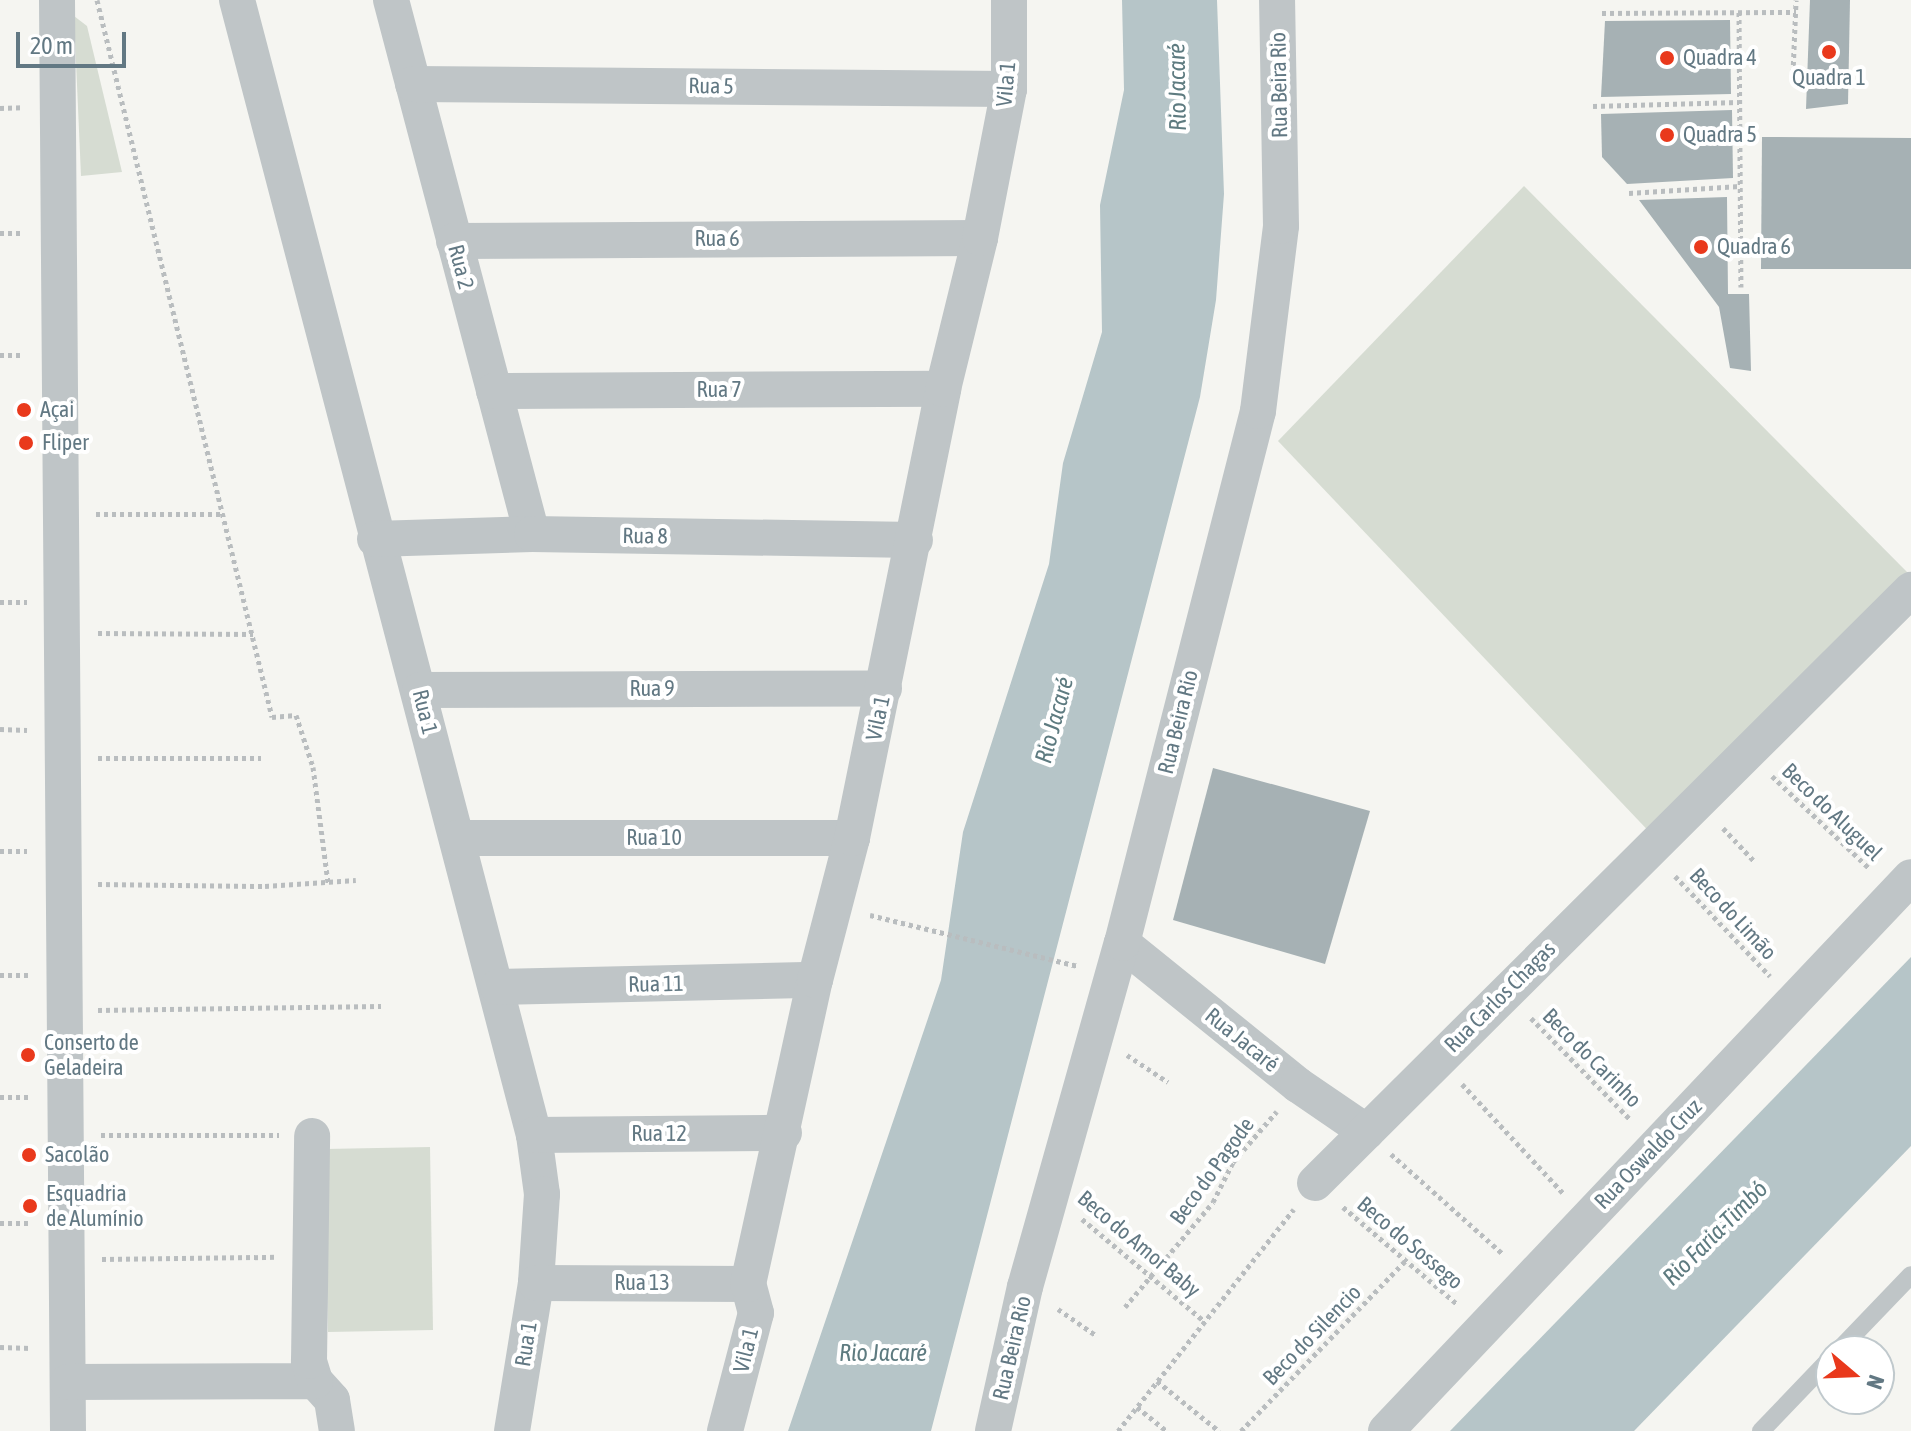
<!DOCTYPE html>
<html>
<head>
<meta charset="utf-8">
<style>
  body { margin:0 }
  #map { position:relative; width:1911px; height:1431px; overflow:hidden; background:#f5f5f1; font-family:"Asap Condensed",sans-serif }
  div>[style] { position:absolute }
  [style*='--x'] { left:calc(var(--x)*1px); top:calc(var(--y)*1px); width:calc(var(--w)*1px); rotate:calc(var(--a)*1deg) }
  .green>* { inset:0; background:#d6dcd2 }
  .water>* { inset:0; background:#b6c5c8 }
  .building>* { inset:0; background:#a6b1b4 }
  .path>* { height:5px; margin-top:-2.5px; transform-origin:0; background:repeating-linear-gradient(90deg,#b9bdbf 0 4px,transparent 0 8px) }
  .lane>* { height:18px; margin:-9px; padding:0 9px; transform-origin:9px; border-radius:9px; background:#bfc5c7 }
  .street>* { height:36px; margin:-18px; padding:0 18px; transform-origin:18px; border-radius:18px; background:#bfc5c7 }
  .dots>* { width:22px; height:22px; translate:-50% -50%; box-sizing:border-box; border:4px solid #fff; border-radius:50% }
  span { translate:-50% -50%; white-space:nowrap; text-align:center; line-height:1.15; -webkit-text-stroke:8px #fff; paint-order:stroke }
  .poi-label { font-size:22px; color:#627883 }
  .left { translate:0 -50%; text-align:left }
  .street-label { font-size:22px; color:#627883 }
  .water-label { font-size:24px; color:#5e7b80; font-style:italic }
  .north { position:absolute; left:1815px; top:1335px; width:80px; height:80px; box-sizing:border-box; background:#fff; border:2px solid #c0c9cd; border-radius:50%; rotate:109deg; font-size:22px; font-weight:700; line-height:32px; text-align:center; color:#627883 }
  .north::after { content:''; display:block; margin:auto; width:28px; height:36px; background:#e9391c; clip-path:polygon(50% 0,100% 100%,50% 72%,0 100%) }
  .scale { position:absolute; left:16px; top:32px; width:110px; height:36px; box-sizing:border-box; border:4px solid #627883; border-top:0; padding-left:10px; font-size:24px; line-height:28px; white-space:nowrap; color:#627883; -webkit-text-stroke:6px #fff; paint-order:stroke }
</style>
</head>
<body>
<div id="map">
  <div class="green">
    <div style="clip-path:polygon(74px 16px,87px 26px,122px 172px,81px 176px)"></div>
    <div style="clip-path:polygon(1524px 186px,1911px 576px,1658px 841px,1278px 441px)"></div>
    <div style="clip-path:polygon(430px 1147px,433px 1330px,328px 1332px,325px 1149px)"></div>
  </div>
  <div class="water">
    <div style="clip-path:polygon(1122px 0,1217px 0,1224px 194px,1216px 300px,1200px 397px,931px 1431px,788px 1431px,941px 980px,963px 832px,1049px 564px,1063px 463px,1102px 332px,1100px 205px,1124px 90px)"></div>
    <div style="clip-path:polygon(1911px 957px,1911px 1146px,1634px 1431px,1450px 1431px)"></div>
  </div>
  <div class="building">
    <div style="clip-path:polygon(1810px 0,1850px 0,1848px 104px,1806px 109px)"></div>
    <div style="clip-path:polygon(1730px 20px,1731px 94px,1601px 97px,1605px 21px)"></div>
    <div style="clip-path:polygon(1732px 110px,1733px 178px,1627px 184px,1602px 157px,1601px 114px)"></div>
    <div style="clip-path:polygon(1762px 137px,1911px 138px,1911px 269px,1761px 269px)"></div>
    <div style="clip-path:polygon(1727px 197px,1728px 294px,1749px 294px,1751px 371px,1730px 368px,1719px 307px,1639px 200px)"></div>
    <div style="clip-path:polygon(1213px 768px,1370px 811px,1325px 964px,1173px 920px)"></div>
  </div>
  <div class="path">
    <div style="--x:97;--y:0;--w:738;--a:76.28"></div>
    <div style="--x:272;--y:717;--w:24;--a:-5"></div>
    <div style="--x:296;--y:715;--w:55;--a:71.9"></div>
    <div style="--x:313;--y:767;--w:117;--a:82.6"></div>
    <div style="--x:1739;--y:12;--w:275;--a:89.6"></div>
    <div style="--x:1602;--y:13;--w:194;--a:-0.3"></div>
    <div style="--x:1793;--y:73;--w:73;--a:-87.6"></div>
    <div style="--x:1593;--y:106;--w:146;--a:-1.6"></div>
    <div style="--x:0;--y:108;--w:23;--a:-2"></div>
    <div style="--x:1629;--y:193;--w:111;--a:-3.6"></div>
    <div style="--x:0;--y:233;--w:23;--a:0"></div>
    <div style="--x:0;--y:355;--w:23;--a:0"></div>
    <div style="--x:96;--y:514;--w:127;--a:0"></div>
    <div style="--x:0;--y:602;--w:27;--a:0"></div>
    <div style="--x:98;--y:633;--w:155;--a:0.4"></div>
    <div style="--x:0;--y:729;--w:27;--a:2"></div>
    <div style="--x:98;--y:758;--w:163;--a:0"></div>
    <div style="--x:1772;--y:776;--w:134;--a:43.5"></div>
    <div style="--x:1723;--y:828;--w:47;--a:46.7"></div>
    <div style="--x:0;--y:851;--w:27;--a:0"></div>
    <div style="--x:1675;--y:876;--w:138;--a:46.5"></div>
    <div style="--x:98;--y:884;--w:167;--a:0.7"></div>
    <div style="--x:265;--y:886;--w:91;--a:-3.8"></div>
    <div style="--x:870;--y:915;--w:214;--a:13.8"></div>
    <div style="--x:0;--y:975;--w:31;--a:0"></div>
    <div style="--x:98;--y:1010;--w:283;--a:-0.8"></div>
    <div style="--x:1531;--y:1018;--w:143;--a:45.6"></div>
    <div style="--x:1127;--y:1055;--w:49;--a:33.4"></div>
    <div style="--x:1462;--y:1084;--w:150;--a:47.2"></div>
    <div style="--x:0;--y:1097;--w:31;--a:0"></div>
    <div style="--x:101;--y:1135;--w:178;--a:0"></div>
    <div style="--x:1391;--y:1154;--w:150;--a:41.8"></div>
    <div style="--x:1343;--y:1207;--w:150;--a:40.4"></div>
    <div style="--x:1082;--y:1219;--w:159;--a:39.9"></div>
    <div style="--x:0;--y:1223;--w:31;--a:0"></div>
    <div style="--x:102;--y:1259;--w:174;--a:-0.7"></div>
    <div style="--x:1125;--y:1307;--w:137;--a:-50"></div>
    <div style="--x:1213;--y:1202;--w:45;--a:-63.4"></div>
    <div style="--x:1233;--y:1162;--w:67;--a:-49.2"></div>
    <div style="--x:1058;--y:1309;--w:47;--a:34.7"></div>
    <div style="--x:0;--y:1347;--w:31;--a:2"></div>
    <div style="--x:1157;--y:1381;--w:80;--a:38.9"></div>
    <div style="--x:1137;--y:1407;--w:38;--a:39"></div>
    <div style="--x:1118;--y:1431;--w:283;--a:-51.6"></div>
    <div style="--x:1241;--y:1431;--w:238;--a:-46"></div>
  </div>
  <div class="lane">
    <div style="--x:1838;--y:1351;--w:105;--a:-46.2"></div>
    <div style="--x:1761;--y:1431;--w:101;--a:-46.2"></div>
  </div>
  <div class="street">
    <div style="--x:57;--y:0;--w:1431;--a:89.56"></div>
    <div style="--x:237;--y:0;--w:1173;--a:75.34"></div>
    <div style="--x:534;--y:1135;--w:60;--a:82.3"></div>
    <div style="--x:542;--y:1194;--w:89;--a:93.9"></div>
    <div style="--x:536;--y:1283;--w:150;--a:99.2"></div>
    <div style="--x:391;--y:0;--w:552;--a:75.21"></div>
    <div style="--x:413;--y:84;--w:596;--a:0.48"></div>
    <div style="--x:454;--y:241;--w:526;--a:-0.33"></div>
    <div style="--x:494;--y:391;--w:449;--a:-0.3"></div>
    <div style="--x:375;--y:539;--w:157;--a:-1.8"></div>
    <div style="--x:532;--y:534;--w:383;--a:0.9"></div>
    <div style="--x:420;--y:690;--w:464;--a:-0.2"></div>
    <div style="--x:457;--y:838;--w:395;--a:0"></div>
    <div style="--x:1122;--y:943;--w:226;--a:38.9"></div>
    <div style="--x:1298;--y:1085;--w:83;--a:34.3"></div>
    <div style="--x:498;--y:987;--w:317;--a:-1.3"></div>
    <div style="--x:534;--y:1135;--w:250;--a:-0.5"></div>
    <div style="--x:1315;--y:1183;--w:841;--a:-44.86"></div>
    <div style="--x:536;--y:1283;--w:212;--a:0.3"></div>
    <div style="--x:315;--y:1381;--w:25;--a:48"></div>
    <div style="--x:332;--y:1400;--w:31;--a:81"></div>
    <div style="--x:68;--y:1382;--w:247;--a:-0.2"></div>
    <div style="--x:315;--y:1381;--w:21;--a:-107"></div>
    <div style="--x:309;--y:1361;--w:225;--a:-89.2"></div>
    <div style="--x:725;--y:1431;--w:122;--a:-75.3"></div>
    <div style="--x:756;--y:1313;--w:30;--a:-105"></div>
    <div style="--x:748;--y:1284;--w:311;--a:-77.6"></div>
    <div style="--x:815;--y:980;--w:147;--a:-75.4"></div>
    <div style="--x:852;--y:838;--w:458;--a:-78.5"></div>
    <div style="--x:943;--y:389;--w:155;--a:-76.2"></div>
    <div style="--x:980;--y:238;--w:152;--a:-79"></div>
    <div style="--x:1009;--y:89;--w:89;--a:-90"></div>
    <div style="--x:993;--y:1431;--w:148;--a:-77.5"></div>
    <div style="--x:1025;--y:1287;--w:357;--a:-74.3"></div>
    <div style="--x:1122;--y:943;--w:549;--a:-75.66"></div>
    <div style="--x:1258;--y:411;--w:186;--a:-82.9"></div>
    <div style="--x:1281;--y:226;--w:226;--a:-91"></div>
    <div style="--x:1386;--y:1431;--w:763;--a:-46.54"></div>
  </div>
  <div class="dots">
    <div style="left:1829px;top:52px;background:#e9391c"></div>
    <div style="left:1667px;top:58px;background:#e9391c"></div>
    <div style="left:1667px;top:135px;background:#e9391c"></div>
    <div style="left:1701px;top:247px;background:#e9391c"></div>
    <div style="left:24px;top:410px;background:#e9391c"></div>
    <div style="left:26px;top:443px;background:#e9391c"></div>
    <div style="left:28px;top:1055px;background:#e9391c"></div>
    <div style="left:29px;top:1155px;background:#e9391c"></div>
    <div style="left:30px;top:1206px;background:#e9391c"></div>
  </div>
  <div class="poi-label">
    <span class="left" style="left:1683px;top:58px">Quadra 4</span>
    <span style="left:1829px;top:78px">Quadra 1</span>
    <span class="left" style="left:1683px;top:135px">Quadra 5</span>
    <span class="left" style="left:1717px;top:247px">Quadra 6</span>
    <span class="left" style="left:40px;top:410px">Açai</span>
    <span class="left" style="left:42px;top:443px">Fliper</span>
    <span class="left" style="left:44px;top:1055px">Conserto de<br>Geladeira</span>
    <span class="left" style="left:45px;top:1155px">Sacolão</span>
    <span class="left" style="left:46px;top:1206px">Esquadria<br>de Alumínio</span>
  </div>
  <div class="street-label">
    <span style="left:1006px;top:84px;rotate:-85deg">Vila 1</span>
    <span style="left:1279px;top:85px;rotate:-91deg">Rua Beira Rio</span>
    <span style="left:711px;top:86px;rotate:1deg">Rua 5</span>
    <span style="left:717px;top:239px">Rua 6</span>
    <span style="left:461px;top:267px;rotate:75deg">Rua 2</span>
    <span style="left:719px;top:390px">Rua 7</span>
    <span style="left:645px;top:536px;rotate:1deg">Rua 8</span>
    <span style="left:652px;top:689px">Rua 9</span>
    <span style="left:425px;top:712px;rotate:76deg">Rua 1</span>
    <span style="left:878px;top:718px;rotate:-78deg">Vila 1</span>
    <span style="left:1178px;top:722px;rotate:-76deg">Rua Beira Rio</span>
    <span style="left:1832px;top:812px;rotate:44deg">Beco do Aluguel</span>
    <span style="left:654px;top:838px">Rua 10</span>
    <span style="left:1733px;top:914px;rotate:47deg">Beco do Limão</span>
    <span style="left:656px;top:984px;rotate:-1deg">Rua 11</span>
    <span style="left:1500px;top:997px;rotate:-45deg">Rua Carlos Chagas</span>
    <span style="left:1242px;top:1040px;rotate:39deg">Rua Jacaré</span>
    <span style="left:1592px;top:1058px;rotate:45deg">Beco do Carinho</span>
    <span style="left:659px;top:1134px">Rua 12</span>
    <span style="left:1648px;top:1154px;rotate:-46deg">Rua Oswaldo Cruz</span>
    <span style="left:1212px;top:1171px;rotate:-54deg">Beco do Pagode</span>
    <span style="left:1410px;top:1243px;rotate:40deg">Beco do Sossego</span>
    <span style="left:1139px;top:1244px;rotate:40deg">Beco do Amor Baby</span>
    <span style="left:642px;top:1283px">Rua 13</span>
    <span style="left:1312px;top:1335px;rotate:-46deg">Beco do Silencio</span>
    <span style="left:526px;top:1344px;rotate:-81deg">Rua 1</span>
    <span style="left:1012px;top:1348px;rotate:-77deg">Rua Beira Rio</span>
    <span style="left:746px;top:1350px;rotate:-76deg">Vila 1</span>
  </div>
  <div class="water-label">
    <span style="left:1177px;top:87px;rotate:-91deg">Rio Jacaré</span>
    <span style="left:1054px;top:720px;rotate:-75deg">Rio Jacaré</span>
    <span style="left:1715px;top:1233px;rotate:-45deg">Rio Faria-Timbó</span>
    <span style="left:883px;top:1353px">Rio Jacaré</span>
  </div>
  <div class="north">N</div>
  <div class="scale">20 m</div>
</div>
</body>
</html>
